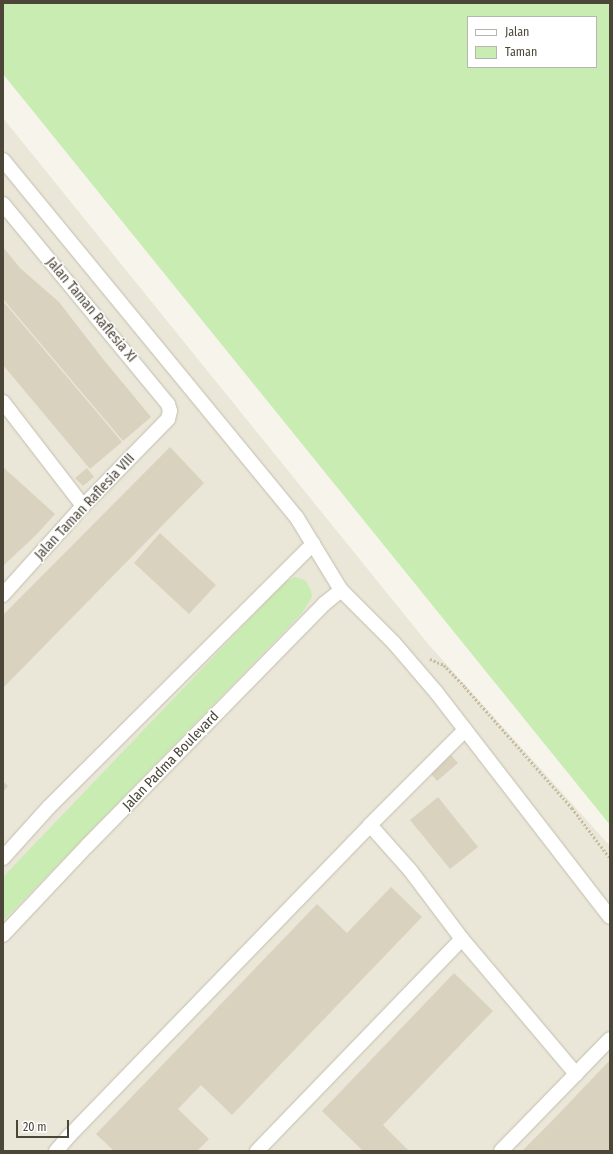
<!DOCTYPE html>
<html>
<head>
<meta charset="utf-8">
<style>
  body { margin:0 }
  #map { position:relative; width:613px; height:1154px; overflow:hidden; background:#f6f4eb; font-family:"Fira Sans Condensed",sans-serif }
  div>[style] { position:absolute }
  [style*='--x'] { left:calc(var(--x)*1px); top:calc(var(--y)*1px); width:calc(var(--w)*1px); rotate:calc(var(--a)*1deg) }
  .residential>* { inset:0; background:#eae7d9 }
  .green>* { inset:0; background:#c9ecb2 }
  .building>* { inset:0; background:#d9d2bf }
  .path>* { height:2.5px; margin-top:-1.25px; transform-origin:0; background:repeating-linear-gradient(90deg,#c5bd9d 0 2px,transparent 0 4px) }
  .roads { filter:drop-shadow(0 0 1px #c2beac) drop-shadow(0 0 1px #c2beac) }
  .minor>* { height:14px; margin:-7px; padding:0 7px; transform-origin:7px; border-radius:7px; background:#fff }
  span { translate:-50% -50%; white-space:nowrap; text-align:center; line-height:1.15; -webkit-text-stroke:3px #fff; paint-order:stroke }
  .street-label { font-size:14px; color:#4b4638 }
  .frame { position:absolute; inset:0; border:4px solid #4b4638; pointer-events:none }
  .legend { position:absolute; left:467px; top:16px; width:130px; height:52px; box-sizing:border-box; background:#fff; border:1px solid #b7b5af; margin:0; padding:5px 7px; list-style:none; font-size:12px; color:#4b4638 }
  .legend li { display:flex; align-items:center; gap:8px; height:20px }
  .legend b { width:20px; border:1px solid #b7b5af }
  .scale { position:absolute; left:16px; top:1120px; width:53px; height:18px; box-sizing:border-box; border:2px solid #4b4638; border-top:0; padding-left:5px; font-size:12px; line-height:14px; white-space:nowrap; color:#4b4638; -webkit-text-stroke:3px #fff; paint-order:stroke }
</style>
</head>
<body>
<div id="map">
  <div class="residential">
    <div style="clip-path:polygon(3px 118px,429px 645px,610px 846px,610px 1151px,3px 1151px)"></div>
  </div>
  <div class="green">
    <div style="clip-path:polygon(evenodd,3px 3px,610px 3px,610px 825px,3px 74px,3px 3px,468px 17px,596px 17px,596px 67px,468px 67px,468px 17px)"></div>
    <div style="clip-path:polygon(295px 577px,305px 580px,311px 590px,312px 597px,302px 613px,3px 921px,3px 877px,285px 582px)"></div>
  </div>
  <div class="building">
    <div style="clip-path:polygon(3px 247px,20px 268px,59px 302px,103px 359px,151px 417px,123px 441px,3px 299px)"></div>
    <div style="clip-path:polygon(3px 301px,122px 442px,90px 469px,3px 365px)"></div>
    <div style="clip-path:polygon(170px 447px,204px 483px,3px 688px,3px 615px)"></div>
    <div style="clip-path:polygon(3px 467px,55px 514px,36px 535px,3px 566px)"></div>
    <div style="clip-path:polygon(87px 468px,94px 477px,83px 486px,75px 478px)"></div>
    <div style="clip-path:polygon(160px 533px,216px 585px,189px 614px,134px 563px)"></div>
    <div style="clip-path:polygon(449px 753px,458px 763px,437px 781px,429px 771px)"></div>
    <div style="clip-path:polygon(3px 781px,8px 786px,3px 792px)"></div>
    <div style="clip-path:polygon(438px 797px,478px 847px,450px 869px,410px 820px)"></div>
    <div style="clip-path:polygon(391px 887px,422px 917px,232px 1115px,201px 1085px,178px 1109px,209px 1139px,197px 1151px,114px 1151px,96px 1134px,317px 904px,347px 933px)"></div>
    <div style="clip-path:polygon(454px 973px,493px 1011px,383px 1125px,409px 1151px,363px 1151px,322px 1111px)"></div>
    <div style="clip-path:polygon(610px 1060px,610px 1151px,522px 1151px,549px 1124px)"></div>
  </div>
  <div class="path">
    <div style="--x:430;--y:659;--w:15;--a:23"></div>
    <div style="--x:444;--y:665;--w:30;--a:46"></div>
    <div style="--x:465;--y:687;--w:162;--a:48.5"></div>
    <div style="--x:572;--y:808;--w:63;--a:52.8"></div>
  </div>
  <div class="roads">
    <div class="minor">
      <div style="--x:3;--y:160;--w:463;--a:50.6"></div>
      <div style="--x:297;--y:518;--w:84;--a:58.6"></div>
      <div style="--x:341;--y:590;--w:75;--a:45"></div>
      <div style="--x:394;--y:643;--w:65;--a:49.4"></div>
      <div style="--x:436;--y:692;--w:284;--a:52.3"></div>
      <div style="--x:3;--y:204;--w:259;--a:50.5"></div>
      <div style="--x:168;--y:404;--w:7;--a:74"></div>
      <div style="--x:170;--y:411;--w:8;--a:104"></div>
      <div style="--x:168;--y:419;--w:122;--a:134.3"></div>
      <div style="--x:83;--y:506;--w:120;--a:132"></div>
      <div style="--x:3;--y:402;--w:131;--a:52.4"></div>
      <div style="--x:465;--y:730;--w:134;--a:135"></div>
      <div style="--x:370;--y:825;--w:60;--a:48.4"></div>
      <div style="--x:410;--y:870;--w:86;--a:53"></div>
      <div style="--x:462;--y:939;--w:177;--a:49.8"></div>
      <div style="--x:3;--y:858;--w:69;--a:-48"></div>
      <div style="--x:49;--y:807;--w:373;--a:-44.9"></div>
      <div style="--x:3;--y:935;--w:122;--a:-46.7"></div>
      <div style="--x:87;--y:846;--w:339;--a:-45.6"></div>
      <div style="--x:324;--y:604;--w:22;--a:-39"></div>
      <div style="--x:56;--y:1151;--w:21;--a:-49"></div>
      <div style="--x:70;--y:1135;--w:431;--a:-45.9"></div>
      <div style="--x:257;--y:1151;--w:295;--a:-46"></div>
      <div style="--x:501;--y:1151;--w:156;--a:-45.8"></div>
    </div>
  </div>
  <div class="street-label">
    <span style="left:91px;top:310px;rotate:50deg">Jalan Taman Raflesia XI</span>
    <span style="left:85px;top:507px;rotate:-47deg">Jalan Taman Raflesia VIII</span>
    <span style="left:171px;top:761px;rotate:-46deg">Jalan Padma Boulevard</span>
  </div>
  <div class="frame"></div>
  <ul class="legend">
  <li><b style="height:5px;background:#fff"></b>Jalan</li>
  <li><b style="height:11px;background:#c9ecb2"></b>Taman</li>
  </ul>
  <div class="scale">20 m</div>
</div>
</body>
</html>
